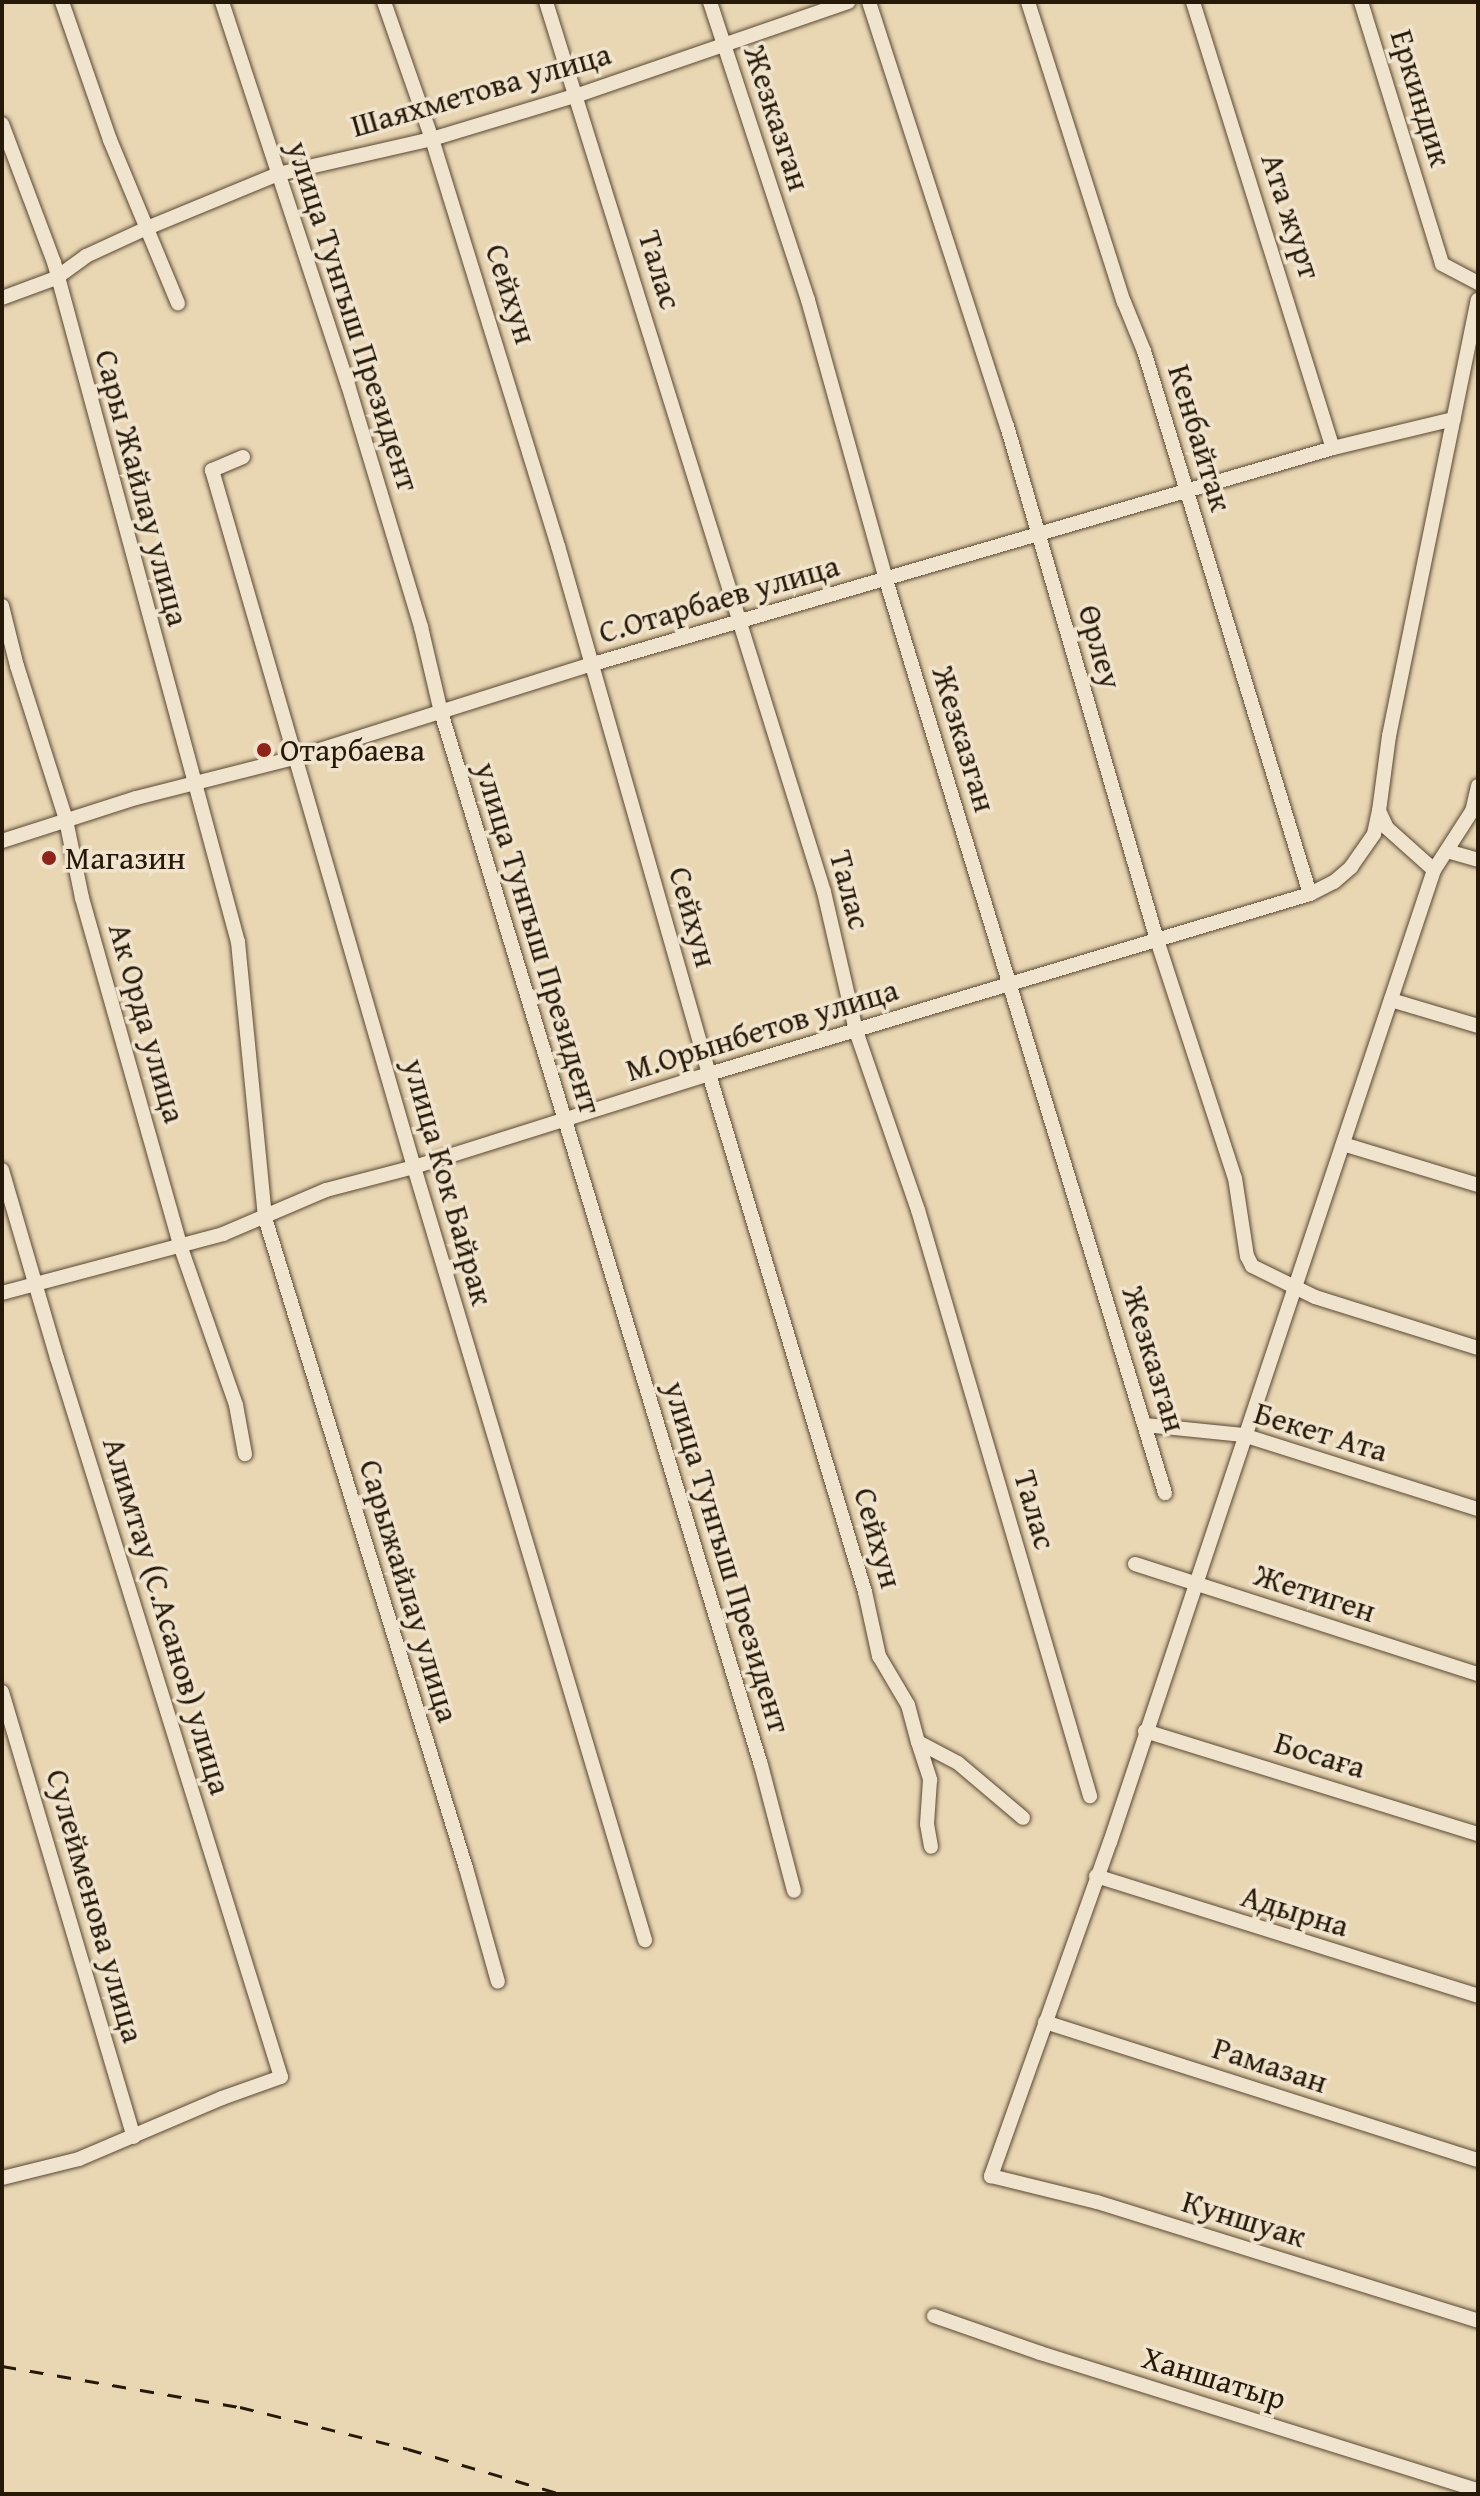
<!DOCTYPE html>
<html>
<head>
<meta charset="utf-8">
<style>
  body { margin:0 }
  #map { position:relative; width:1480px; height:2496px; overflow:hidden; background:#e9d6b3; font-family:"Gentium Book Plus",serif }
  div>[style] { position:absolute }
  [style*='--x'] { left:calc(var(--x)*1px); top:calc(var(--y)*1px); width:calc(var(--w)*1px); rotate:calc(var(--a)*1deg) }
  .roads { filter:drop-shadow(0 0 2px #584833) drop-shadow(0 0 2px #584833) }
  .minor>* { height:14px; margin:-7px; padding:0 7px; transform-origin:7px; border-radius:7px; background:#f1e4ce }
  .rail>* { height:3px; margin-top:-1.5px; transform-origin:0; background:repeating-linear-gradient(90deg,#271908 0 14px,transparent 0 28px) }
  .dots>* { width:22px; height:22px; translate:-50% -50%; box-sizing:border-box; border:4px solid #f1e4ce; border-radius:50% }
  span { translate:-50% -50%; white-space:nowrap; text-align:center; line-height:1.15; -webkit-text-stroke:7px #f1e4ce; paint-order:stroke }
  .street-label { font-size:32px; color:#271908 }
  .poi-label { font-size:32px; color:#271908 }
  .left { translate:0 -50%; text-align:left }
  .frame { position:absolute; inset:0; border:4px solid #271908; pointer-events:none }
</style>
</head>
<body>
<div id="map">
  <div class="roads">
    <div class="minor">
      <div style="--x:62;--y:2;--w:146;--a:70.8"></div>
      <div style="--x:110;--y:140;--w:177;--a:67.4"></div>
      <div style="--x:222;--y:2;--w:403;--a:71.8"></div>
      <div style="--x:348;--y:385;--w:253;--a:73.2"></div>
      <div style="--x:421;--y:627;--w:87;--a:76.8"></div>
      <div style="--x:441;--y:712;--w:1101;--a:73.1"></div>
      <div style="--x:761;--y:1765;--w:130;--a:75.3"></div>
      <div style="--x:384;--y:2;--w:145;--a:70.7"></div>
      <div style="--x:432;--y:139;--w:426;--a:72.8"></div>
      <div style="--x:558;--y:546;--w:549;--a:74.04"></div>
      <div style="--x:709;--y:1074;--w:541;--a:73.24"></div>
      <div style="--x:865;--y:1592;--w:66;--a:77.7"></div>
      <div style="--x:879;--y:1656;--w:57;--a:59.4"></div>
      <div style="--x:908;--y:1705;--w:38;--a:75"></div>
      <div style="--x:918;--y:1742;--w:40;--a:72"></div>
      <div style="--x:930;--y:1780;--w:44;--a:93.9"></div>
      <div style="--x:927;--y:1824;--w:23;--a:80"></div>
      <div style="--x:546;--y:2;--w:932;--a:72.65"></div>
      <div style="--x:824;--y:892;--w:143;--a:77"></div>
      <div style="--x:856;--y:1031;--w:189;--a:70.9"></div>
      <div style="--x:918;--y:1210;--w:611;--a:73.64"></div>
      <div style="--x:710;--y:2;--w:314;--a:71.8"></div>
      <div style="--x:808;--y:300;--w:291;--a:74.4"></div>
      <div style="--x:886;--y:580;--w:955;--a:73.01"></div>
      <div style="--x:869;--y:2;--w:446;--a:72"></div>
      <div style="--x:1007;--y:426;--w:535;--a:73.73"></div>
      <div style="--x:1157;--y:940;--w:250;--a:71.9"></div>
      <div style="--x:1235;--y:1178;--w:79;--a:81.3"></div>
      <div style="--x:1247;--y:1256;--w:11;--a:63"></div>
      <div style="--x:1252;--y:1266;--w:70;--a:26.2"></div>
      <div style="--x:1315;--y:1297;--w:171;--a:17.4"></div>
      <div style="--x:1028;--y:2;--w:315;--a:72.3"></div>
      <div style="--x:1124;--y:302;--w:53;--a:67.8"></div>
      <div style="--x:1144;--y:351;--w:568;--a:73"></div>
      <div style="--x:1193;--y:2;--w:467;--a:72.6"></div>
      <div style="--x:1361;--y:2;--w:274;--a:72.8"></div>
      <div style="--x:1442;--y:264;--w:41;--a:27.8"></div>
      <div style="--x:2;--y:124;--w:147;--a:69.4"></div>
      <div style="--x:54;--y:262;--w:704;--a:74.86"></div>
      <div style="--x:238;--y:942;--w:277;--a:84.4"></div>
      <div style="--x:265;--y:1218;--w:680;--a:72.82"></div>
      <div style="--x:466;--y:1868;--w:118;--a:74.3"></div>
      <div style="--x:2;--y:298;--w:58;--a:-20.3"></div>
      <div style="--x:56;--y:278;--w:37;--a:-36"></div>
      <div style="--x:86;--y:256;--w:67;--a:-24.7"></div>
      <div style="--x:147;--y:228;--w:142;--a:-22.4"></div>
      <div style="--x:278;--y:174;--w:158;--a:-12.8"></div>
      <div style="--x:432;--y:139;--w:152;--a:-16.8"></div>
      <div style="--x:578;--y:95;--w:286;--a:-19"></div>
      <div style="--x:243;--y:457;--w:34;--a:157"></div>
      <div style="--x:212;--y:470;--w:726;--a:73.84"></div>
      <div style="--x:414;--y:1167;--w:807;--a:73.36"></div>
      <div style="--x:2;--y:606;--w:62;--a:76"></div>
      <div style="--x:17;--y:666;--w:162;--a:72.3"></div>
      <div style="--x:66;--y:820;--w:80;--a:78.4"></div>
      <div style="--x:82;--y:898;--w:361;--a:74.2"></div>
      <div style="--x:180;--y:1245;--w:170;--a:70.7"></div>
      <div style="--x:236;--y:1405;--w:50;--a:79.6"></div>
      <div style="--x:1478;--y:786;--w:26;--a:103"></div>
      <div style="--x:1472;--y:811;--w:70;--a:122.8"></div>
      <div style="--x:1434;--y:870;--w:1025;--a:108.43"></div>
      <div style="--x:1110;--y:1842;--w:355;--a:109.6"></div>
      <div style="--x:991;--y:2176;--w:109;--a:13.8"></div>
      <div style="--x:1097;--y:2202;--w:399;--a:17.3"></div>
      <div style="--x:2;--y:841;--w:141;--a:-17.8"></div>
      <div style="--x:136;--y:798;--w:163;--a:-14.2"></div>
      <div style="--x:294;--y:758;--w:313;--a:-17.5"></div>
      <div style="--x:593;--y:664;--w:771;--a:-16.27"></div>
      <div style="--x:1333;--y:448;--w:124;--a:-13.5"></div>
      <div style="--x:1447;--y:851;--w:32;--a:16"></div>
      <div style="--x:1434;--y:870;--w:63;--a:-138.2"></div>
      <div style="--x:1387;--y:828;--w:19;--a:-115"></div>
      <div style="--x:1379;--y:811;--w:76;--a:-82.4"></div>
      <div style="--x:1389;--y:736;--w:445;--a:-78.5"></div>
      <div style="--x:1391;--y:1000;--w:91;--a:16.6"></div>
      <div style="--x:1343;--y:1144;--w:141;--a:16.9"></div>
      <div style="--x:2;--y:1170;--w:196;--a:73.7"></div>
      <div style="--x:57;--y:1358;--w:753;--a:72.7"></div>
      <div style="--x:281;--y:2077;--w:63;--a:160.4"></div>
      <div style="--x:222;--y:2098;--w:155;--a:156.9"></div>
      <div style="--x:79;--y:2159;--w:79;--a:166.1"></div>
      <div style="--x:2;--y:1293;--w:229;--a:-14.9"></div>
      <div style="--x:223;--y:1234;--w:112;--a:-23.1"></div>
      <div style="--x:326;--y:1190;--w:91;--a:-14.6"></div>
      <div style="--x:414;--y:1167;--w:309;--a:-17.5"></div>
      <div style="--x:709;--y:1074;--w:627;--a:-16.67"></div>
      <div style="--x:1310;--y:894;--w:27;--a:-27"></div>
      <div style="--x:1334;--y:882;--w:23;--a:-41"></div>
      <div style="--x:1351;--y:867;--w:40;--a:-55.1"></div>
      <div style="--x:1374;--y:834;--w:24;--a:-78"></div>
      <div style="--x:1145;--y:1425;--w:99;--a:5.8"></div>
      <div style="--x:1243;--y:1435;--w:246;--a:17.5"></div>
      <div style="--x:1135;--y:1564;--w:360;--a:17.8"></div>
      <div style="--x:2;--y:1692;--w:464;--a:73.5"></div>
      <div style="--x:1145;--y:1731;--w:349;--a:17.2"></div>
      <div style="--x:918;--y:1742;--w:45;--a:27.7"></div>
      <div style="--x:958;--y:1763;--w:85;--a:40.2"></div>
      <div style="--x:1096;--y:1876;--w:400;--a:17.4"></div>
      <div style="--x:1045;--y:2022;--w:454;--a:17.7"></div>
      <div style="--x:934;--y:2316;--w:112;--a:19.2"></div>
      <div style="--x:1040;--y:2353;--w:459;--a:17.4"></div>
    </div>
  </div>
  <div class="rail">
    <div style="--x:2;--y:2366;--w:242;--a:9.8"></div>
    <div style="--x:240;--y:2407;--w:173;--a:14"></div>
    <div style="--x:408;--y:2449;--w:159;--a:16.4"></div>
  </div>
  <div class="dots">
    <div style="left:264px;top:750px;background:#8f2418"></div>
    <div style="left:49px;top:858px;background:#8f2418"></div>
  </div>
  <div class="street-label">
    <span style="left:481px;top:90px;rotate:-16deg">Шаяхметова улица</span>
    <span style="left:1421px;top:98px;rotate:73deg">Еркиндик</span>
    <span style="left:777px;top:118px;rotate:72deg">Жезказган</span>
    <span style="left:1291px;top:216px;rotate:72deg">Ата журт</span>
    <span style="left:660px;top:270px;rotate:73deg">Талас</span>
    <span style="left:511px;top:294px;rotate:72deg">Сейхун</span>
    <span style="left:353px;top:316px;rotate:72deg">улица Тунгыш Президент</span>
    <span style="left:1200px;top:438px;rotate:73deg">Кенбайтак</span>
    <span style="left:142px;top:488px;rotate:75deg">Сары Жайлау улица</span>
    <span style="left:719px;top:599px;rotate:-16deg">С.Отарбаев улица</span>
    <span style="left:1100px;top:647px;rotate:74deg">Өрлеу</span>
    <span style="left:964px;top:739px;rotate:73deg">Жезказган</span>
    <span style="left:850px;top:890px;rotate:75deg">Талас</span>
    <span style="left:693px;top:917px;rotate:74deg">Сейхун</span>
    <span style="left:538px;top:938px;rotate:73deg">улица Тунгыш Президент</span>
    <span style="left:147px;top:1023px;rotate:74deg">Ак Орда улица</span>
    <span style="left:762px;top:1030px;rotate:-17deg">М.Орынбетов улица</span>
    <span style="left:448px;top:1182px;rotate:74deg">улица Кок Байрак</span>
    <span style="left:1154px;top:1359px;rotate:73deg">Жезказган</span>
    <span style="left:1321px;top:1432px;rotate:17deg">Бекет Ата</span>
    <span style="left:1035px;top:1510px;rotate:74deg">Талас</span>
    <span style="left:878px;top:1538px;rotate:74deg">Сейхун</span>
    <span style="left:727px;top:1557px;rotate:73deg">улица Тунгыш Президент</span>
    <span style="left:409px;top:1591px;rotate:73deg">Сарыжайлау улица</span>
    <span style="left:1315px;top:1593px;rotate:18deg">Жетиген</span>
    <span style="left:167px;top:1616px;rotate:73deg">Алимтау (С.Асанов) улица</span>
    <span style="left:1320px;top:1755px;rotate:17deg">Босаға</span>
    <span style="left:95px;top:1906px;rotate:74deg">Сулейменова улица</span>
    <span style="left:1295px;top:1911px;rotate:17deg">Адырна</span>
    <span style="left:1270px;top:2065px;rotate:18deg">Рамазан</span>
    <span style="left:1244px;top:2219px;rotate:17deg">Куншуак</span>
    <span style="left:1214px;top:2378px;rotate:17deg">Ханшатыр</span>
  </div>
  <div class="poi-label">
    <span class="left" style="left:280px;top:750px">Отарбаева</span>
    <span class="left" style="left:65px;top:858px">Магазин</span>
  </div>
  <div class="frame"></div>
</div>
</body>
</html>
